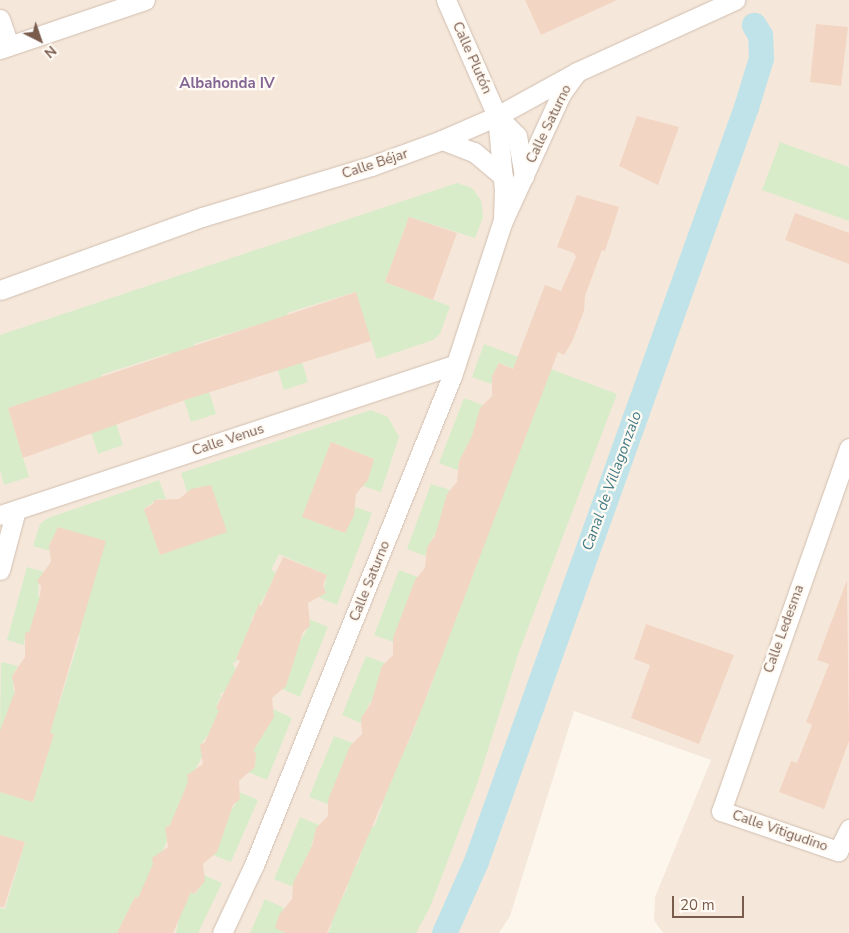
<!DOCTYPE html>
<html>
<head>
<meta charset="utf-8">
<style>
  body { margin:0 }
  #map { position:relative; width:849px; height:933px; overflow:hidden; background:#fdf6ec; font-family:"Nunito Sans",sans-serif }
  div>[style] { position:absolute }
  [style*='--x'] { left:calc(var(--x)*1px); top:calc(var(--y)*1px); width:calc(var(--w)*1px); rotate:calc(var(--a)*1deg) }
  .residential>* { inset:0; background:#f5e8da }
  .green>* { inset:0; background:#d8ecc9 }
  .canal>* { height:25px; margin:-12.5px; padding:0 12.5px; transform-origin:12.5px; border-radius:12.5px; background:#bfe3e8 }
  .building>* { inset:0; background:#f3d5c3 }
  .roads { filter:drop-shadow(0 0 1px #d1beb0) drop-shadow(0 0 1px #d1beb0) }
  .street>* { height:19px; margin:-9.5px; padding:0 9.5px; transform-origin:9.5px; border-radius:9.5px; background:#fff }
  span { translate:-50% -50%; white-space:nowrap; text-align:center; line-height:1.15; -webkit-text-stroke:4.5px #fffaf3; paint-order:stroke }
  .street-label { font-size:14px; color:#7a5c4d }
  .neighbourhood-label { font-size:15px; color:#846695; font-weight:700 }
  .water-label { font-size:15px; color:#437c86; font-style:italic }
  .north { position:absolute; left:15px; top:15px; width:50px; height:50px; -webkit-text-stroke:4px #fffaf3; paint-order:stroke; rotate:139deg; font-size:14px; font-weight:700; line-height:20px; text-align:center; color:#7a5c4d }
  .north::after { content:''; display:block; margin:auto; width:18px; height:22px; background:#7a5c4d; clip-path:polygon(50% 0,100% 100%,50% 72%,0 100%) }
  .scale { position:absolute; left:672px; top:896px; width:72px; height:22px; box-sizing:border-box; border:2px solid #7a5c4d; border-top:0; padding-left:6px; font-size:15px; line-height:18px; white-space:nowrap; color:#7a5c4d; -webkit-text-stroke:4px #fffaf3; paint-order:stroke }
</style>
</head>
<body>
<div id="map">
  <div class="residential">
    <div style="clip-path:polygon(0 0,849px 0,849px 933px,663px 933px,654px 920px,655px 897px,711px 760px,574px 711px,510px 916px,499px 933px,0 933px)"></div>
  </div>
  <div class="green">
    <div style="clip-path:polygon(780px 142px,849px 167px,849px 221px,762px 190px)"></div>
    <div style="clip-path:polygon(457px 183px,472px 188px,481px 200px,483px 217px,475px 238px,409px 217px,385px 282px,450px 306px,440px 334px,433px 340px,377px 359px,355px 292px,287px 313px,308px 382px,284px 390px,263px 323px,194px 344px,216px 414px,191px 422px,169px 353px,101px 375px,123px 445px,98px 454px,80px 397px,19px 404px,8px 408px,29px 477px,4px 485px,0 470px,0 335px)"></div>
    <div style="clip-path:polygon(484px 344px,617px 394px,519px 652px,477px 784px,430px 907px,416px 933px,328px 933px,332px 925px,328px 924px,348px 887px,298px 875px,293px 887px,274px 879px,300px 817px,319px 825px,311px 846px,357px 865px,370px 826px,374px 827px,383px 804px,333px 792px,328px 804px,309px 797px,334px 736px,353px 743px,347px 756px,391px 783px,404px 744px,407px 745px,417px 722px,370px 702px,361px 723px,342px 715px,366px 656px,385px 663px,381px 676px,425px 701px,434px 678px,431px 676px,448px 639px,398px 629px,393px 642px,374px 635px,399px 570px,418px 577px,413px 590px,457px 615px,465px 595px,481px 553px,434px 535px,425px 556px,407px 549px,431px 484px,450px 490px,445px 504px,489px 529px,459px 461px,458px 470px,439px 463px,464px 398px,483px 405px,478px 418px,546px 381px,499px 363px,491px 384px,472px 377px)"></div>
    <div style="clip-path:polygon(371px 410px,388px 417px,399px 437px,381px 492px,363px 486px,374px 459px,331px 442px,303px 517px,345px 533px,355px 507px,372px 513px,337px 605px,318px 597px,323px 593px,327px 575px,279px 554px,271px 570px,276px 572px,269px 589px,251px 620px,300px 641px,308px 628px,309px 619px,328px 627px,300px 697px,282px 689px,240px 649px,236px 659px,238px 660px,233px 663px,237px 673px,226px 691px,220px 694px,223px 699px,220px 698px,216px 708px,264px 729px,273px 709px,292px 718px,267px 780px,248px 772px,256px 753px,210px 732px,200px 746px,204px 753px,184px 791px,231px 811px,238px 800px,239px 792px,258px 800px,231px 862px,213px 855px,219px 846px,170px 825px,165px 828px,169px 836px,162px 853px,149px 874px,195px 894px,203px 883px,204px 875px,222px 883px,198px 933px,176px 933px,179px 918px,135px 897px,117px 933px,0 933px,0 908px,5px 909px,25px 842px,0 835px,0 792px,33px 802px,53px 735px,0 731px,1px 662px,18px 666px,14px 673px,13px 690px,59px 704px,80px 636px,69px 633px,29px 632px,25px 636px,24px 645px,7px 640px,27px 567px,44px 572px,39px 578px,38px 596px,75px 606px,55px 538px,50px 542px,50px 551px,33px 546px,40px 524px,48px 518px,159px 480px,166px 499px,158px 499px,144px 509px,157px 544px,200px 488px,187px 492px,181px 473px)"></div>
    <div style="clip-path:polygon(265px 899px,284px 908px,279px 920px,286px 933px,250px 933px)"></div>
  </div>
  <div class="canal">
    <div style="--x:444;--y:933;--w:79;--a:-66"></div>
    <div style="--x:476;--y:861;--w:801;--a:-70.3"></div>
    <div style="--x:746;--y:107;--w:51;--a:-73"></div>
    <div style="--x:761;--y:58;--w:23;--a:-92"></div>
    <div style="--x:760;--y:35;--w:12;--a:-121"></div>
  </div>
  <div class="building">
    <div style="clip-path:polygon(525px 0,617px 0,541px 35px)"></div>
    <div style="clip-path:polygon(816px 24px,848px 27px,841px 86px,810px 82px)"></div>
    <div style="clip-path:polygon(637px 116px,679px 127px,658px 185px,619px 166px)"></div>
    <div style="clip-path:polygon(577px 195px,619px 207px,605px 251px,602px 250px,585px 296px,584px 311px,572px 342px,564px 355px,558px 352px,419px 716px,327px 933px,286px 933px,275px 928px,279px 915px,292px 899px,293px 883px,312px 846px,316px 828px,328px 816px,328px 800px,350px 746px,362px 734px,361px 718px,371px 703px,382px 666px,393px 655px,393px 638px,415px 580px,425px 568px,427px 547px,435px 536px,447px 494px,457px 482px,459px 461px,472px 436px,480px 408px,492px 396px,492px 376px,499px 363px,513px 369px,545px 285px,561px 291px,576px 257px,574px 253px,557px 247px)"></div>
    <div style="clip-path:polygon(795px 213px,849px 233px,849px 264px,785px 240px)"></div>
    <div style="clip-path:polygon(409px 217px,457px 233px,433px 300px,385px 282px)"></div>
    <div style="clip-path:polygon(356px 292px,371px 341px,185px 400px,23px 458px,8px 408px)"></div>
    <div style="clip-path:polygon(331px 442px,374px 459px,368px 480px,356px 494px,354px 515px,345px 533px,302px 517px)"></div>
    <div style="clip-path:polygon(211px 485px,227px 532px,160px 555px,144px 509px,153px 504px,155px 500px,179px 499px,191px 489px)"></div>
    <div style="clip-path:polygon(58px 527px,106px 541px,50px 733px,54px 734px,33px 802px,0 792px,0 731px,15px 691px,12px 676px,25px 657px,25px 633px,29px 632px,40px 596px,41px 586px,37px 581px,51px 562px,49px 546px)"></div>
    <div style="clip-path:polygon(283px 557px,327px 575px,323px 585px,326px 593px,308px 603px,310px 626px,303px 632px,286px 686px,272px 698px,274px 717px,253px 751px,256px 753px,255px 767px,239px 781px,240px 799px,233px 805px,217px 852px,203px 864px,205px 881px,194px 894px,191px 892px,173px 933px,117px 933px,135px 897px,138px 898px,153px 864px,152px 858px,168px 847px,165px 828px,170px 825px,188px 782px,187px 775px,203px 764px,200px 745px,205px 742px,219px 710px,216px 708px,240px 661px,236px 659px,259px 604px,261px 606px)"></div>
    <div style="clip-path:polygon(847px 580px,849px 741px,824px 809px,779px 792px,791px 761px,797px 763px,812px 725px,806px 722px,829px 664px,817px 660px)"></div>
    <div style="clip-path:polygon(646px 624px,734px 655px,699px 744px,631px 718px,650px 665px,634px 659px)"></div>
    <div style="clip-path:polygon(0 835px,25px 842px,4px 907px,0 907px)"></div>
  </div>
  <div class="roads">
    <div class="street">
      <div style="--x:446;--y:0;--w:127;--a:66.3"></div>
      <div style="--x:497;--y:116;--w:74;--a:84.6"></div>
      <div style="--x:504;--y:190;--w:28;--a:92"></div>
      <div style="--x:0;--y:19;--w:28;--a:71"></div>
      <div style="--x:0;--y:49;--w:153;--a:-18.7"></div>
      <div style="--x:497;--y:116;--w:28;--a:45"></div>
      <div style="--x:517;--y:136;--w:41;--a:80.1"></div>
      <div style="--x:442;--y:140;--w:34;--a:21"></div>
      <div style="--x:474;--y:152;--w:38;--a:40"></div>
      <div style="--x:0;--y:290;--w:215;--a:-19.9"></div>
      <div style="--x:202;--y:217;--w:177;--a:-16.8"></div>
      <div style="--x:371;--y:166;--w:76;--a:-20.1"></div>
      <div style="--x:442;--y:140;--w:60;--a:-23.6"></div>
      <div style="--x:497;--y:116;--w:91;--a:-28.8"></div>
      <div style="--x:577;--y:72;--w:174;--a:-24.5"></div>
      <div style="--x:849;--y:448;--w:385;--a:109.4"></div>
      <div style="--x:721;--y:811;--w:124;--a:18.9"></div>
      <div style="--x:838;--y:851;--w:25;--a:-63"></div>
      <div style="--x:0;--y:515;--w:480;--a:-18.3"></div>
      <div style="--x:0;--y:570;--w:62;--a:-75.1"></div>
      <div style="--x:222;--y:933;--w:75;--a:-64.8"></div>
      <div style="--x:254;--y:865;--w:528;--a:-67.96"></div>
      <div style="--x:452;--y:376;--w:161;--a:-71.9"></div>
      <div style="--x:502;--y:223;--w:142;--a:-65.4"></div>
      <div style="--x:561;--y:94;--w:27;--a:-54"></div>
    </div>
  </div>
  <div class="street-label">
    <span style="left:472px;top:58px;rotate:66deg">Calle Plutón</span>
    <span style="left:549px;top:124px;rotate:-64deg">Calle Saturno</span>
    <span style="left:375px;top:164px;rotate:-18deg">Calle Béjar</span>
    <span style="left:228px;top:440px;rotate:-18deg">Calle Venus</span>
    <span style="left:370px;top:581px;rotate:-68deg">Calle Saturno</span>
    <span style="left:784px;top:629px;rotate:-70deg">Calle Ledesma</span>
    <span style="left:780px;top:831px;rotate:19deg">Calle Vitigudino</span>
  </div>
  <div class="neighbourhood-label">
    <span style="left:227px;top:84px">Albahonda IV</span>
  </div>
  <div class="water-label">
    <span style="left:612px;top:481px;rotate:-70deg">Canal de Villagonzalo</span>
  </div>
  <div class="north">N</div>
  <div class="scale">20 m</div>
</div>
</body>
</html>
